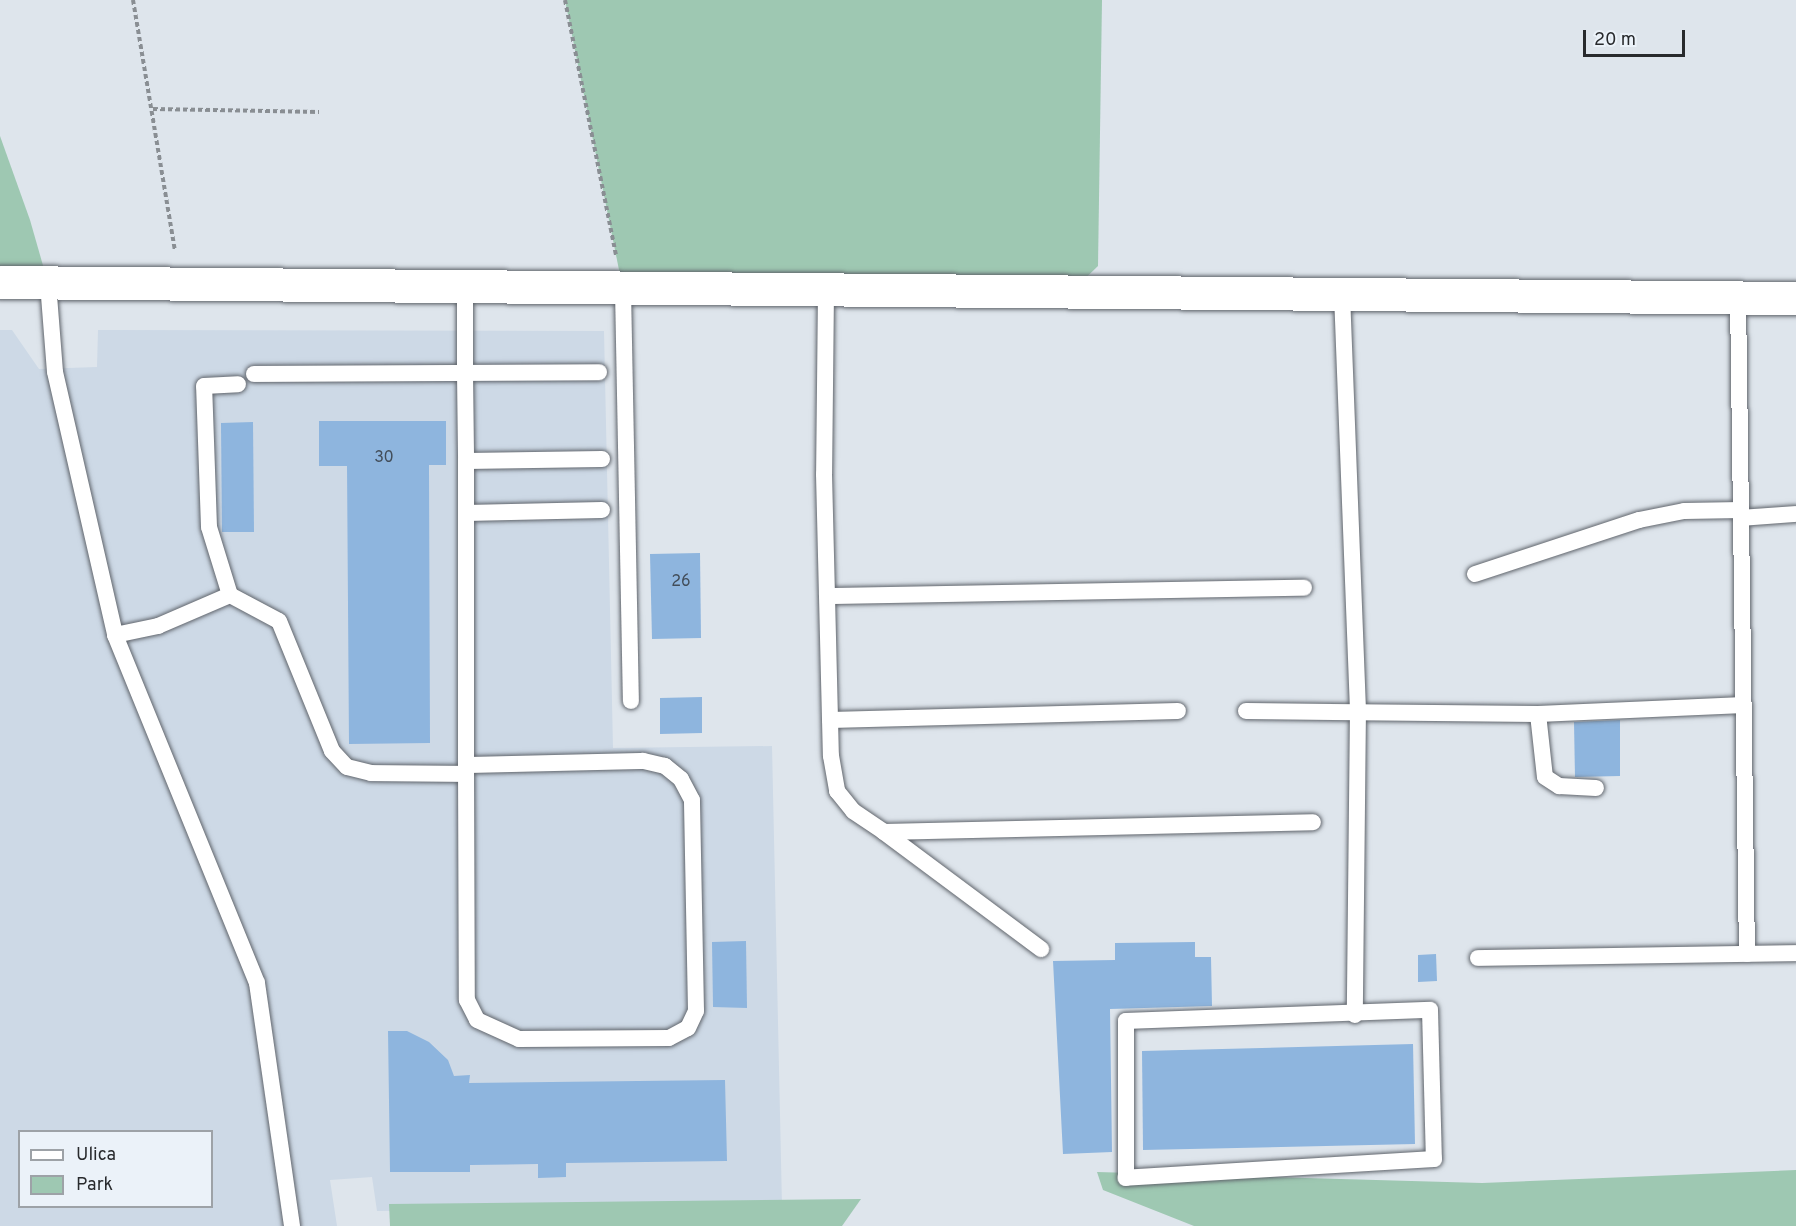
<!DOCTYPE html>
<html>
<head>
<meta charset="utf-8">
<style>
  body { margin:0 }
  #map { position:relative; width:1796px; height:1226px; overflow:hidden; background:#dee5ec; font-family:Overpass,sans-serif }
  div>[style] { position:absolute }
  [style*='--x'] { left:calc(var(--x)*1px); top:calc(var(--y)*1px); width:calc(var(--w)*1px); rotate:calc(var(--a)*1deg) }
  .built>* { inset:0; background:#cdd9e6 }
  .green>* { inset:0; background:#9ec8b2 }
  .building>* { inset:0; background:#8eb5de }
  .path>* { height:4px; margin-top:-2px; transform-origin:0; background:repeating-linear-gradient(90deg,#898e93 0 4.5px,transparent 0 7.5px) }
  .roads { filter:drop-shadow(0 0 2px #60656c) drop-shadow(0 0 2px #60656c) }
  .lane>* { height:16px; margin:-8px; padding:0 8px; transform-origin:8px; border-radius:8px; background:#fff }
  .secondary>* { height:33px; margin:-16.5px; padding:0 16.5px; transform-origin:16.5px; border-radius:16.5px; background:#fff }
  span { translate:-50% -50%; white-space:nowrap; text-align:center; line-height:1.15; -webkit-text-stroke:6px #ebf2f9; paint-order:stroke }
  .number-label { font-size:16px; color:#424d59 }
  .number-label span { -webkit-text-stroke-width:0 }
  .legend { position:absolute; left:18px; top:1130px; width:195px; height:78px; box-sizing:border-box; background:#ebf2f9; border:2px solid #9da2a7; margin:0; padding:8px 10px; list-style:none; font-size:18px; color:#282a2d }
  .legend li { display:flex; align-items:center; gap:12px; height:30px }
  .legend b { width:30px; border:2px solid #9da2a7 }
  .scale { position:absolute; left:1583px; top:30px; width:102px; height:27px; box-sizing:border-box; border:3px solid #282a2d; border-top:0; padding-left:8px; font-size:18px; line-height:21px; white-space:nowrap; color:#282a2d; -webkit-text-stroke:4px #ebf2f9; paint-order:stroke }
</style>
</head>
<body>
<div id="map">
  <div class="built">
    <div style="clip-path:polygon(evenodd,0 330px,12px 330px,39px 369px,97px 367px,98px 330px,604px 331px,613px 748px,772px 746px,782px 1206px,377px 1211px,372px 1177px,330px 1180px,337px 1226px,0 1226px,0 330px,20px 1132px,212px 1132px,212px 1206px,20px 1206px,20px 1132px)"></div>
  </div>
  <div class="green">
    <div style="clip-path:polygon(565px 0,1102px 0,1098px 266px,1071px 292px,623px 290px)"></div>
    <div style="clip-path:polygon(0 136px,30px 220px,48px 283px,0 282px)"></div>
    <div style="clip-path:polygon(1796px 1170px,1796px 1226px,1194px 1226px,1103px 1190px,1097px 1172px,1482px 1183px)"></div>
    <div style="clip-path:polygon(861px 1199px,842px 1226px,390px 1226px,389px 1204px)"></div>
  </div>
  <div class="building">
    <div style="clip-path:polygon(319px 421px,446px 421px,446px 465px,429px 465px,430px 743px,349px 744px,347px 466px,319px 466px)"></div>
    <div style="clip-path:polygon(253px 422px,254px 532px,222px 532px,221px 423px)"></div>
    <div style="clip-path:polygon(700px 553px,701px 638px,652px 639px,650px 554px)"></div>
    <div style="clip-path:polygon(702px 697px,702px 733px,660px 734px,660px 698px)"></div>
    <div style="clip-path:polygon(1620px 720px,1620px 776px,1575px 777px,1574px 722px)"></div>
    <div style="clip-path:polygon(746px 941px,747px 1008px,713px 1007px,712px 942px)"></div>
    <div style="clip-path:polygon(1195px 942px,1195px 957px,1211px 957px,1212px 1006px,1110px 1009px,1112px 1152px,1063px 1154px,1053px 961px,1115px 960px,1115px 943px)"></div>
    <div style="clip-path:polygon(1436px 954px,1437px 981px,1418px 982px,1418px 955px)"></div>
    <div style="clip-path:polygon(388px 1031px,407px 1031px,429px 1042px,448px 1060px,454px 1076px,470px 1075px,469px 1083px,725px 1080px,727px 1161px,566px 1163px,566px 1177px,538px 1178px,538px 1164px,470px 1165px,470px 1172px,390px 1172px)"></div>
    <div style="clip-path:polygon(1413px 1044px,1415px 1144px,1143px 1150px,1142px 1051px)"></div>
  </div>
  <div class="path">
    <div style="--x:133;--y:0;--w:254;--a:80.5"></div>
    <div style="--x:565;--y:0;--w:260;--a:78.7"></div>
    <div style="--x:153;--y:109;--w:166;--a:1"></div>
  </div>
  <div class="roads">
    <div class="lane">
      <div style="--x:48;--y:283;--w:89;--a:85.5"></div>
      <div style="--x:55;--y:372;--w:270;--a:77.1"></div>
      <div style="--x:115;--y:635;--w:376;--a:67.8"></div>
      <div style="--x:257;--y:983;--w:246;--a:81.8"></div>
      <div style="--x:465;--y:289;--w:84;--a:90"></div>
      <div style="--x:465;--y:373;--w:88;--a:89.3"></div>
      <div style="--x:466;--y:461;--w:304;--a:90"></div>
      <div style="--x:466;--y:765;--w:235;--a:89.8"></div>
      <div style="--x:467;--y:1000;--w:22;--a:63"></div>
      <div style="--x:477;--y:1020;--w:46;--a:24.3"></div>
      <div style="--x:519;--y:1039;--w:150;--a:-0.4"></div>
      <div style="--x:669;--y:1038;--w:21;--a:-28"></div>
      <div style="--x:688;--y:1028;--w:19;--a:-65"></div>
      <div style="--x:696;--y:1011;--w:211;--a:-91.1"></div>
      <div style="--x:692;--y:800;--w:24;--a:-118"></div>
      <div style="--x:681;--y:779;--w:21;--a:-141"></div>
      <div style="--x:665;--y:766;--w:23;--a:-167"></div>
      <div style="--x:643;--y:761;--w:177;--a:178.7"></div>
      <div style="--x:623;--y:290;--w:411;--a:88.9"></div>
      <div style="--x:826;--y:291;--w:183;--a:90.6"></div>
      <div style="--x:824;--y:474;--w:282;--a:88.6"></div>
      <div style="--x:831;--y:756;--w:36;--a:80"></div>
      <div style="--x:837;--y:791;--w:26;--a:51"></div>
      <div style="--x:853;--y:811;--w:37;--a:34"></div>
      <div style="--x:884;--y:832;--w:429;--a:-1.3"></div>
      <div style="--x:1342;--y:294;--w:414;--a:87.8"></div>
      <div style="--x:1358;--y:708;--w:307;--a:90.6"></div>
      <div style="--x:1738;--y:297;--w:657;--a:89.22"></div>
      <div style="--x:254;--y:374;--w:345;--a:-0.3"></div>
      <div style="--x:466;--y:461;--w:136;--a:-0.8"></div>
      <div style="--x:466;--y:513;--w:136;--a:-1.3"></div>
      <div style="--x:1741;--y:518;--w:55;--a:-4.2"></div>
      <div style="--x:1475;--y:574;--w:173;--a:-18.2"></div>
      <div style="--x:1639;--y:520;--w:46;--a:-11.3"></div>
      <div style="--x:1684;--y:511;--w:57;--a:-1"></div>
      <div style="--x:230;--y:595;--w:71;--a:-107.2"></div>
      <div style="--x:209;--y:527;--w:141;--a:-92"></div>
      <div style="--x:204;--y:386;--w:34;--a:-3"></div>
      <div style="--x:827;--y:596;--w:477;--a:-1"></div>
      <div style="--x:115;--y:635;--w:44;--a:-11.8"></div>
      <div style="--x:158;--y:626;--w:78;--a:-23.3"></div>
      <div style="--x:230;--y:595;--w:55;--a:28"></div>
      <div style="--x:279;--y:621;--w:140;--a:67.8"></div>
      <div style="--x:332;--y:751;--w:22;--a:47"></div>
      <div style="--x:347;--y:767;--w:25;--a:14"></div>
      <div style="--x:371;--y:773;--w:95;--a:0.6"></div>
      <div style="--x:1246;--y:711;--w:292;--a:0.6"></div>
      <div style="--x:1538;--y:714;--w:206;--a:-2.5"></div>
      <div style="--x:1538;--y:714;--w:63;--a:83.7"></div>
      <div style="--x:1545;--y:777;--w:17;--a:33"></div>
      <div style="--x:1559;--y:786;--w:37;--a:3"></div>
      <div style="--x:830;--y:720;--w:348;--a:-1.5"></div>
      <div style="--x:884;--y:832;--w:196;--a:36.7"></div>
      <div style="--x:1478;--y:958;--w:318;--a:-0.9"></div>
      <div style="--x:1430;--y:1010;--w:149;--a:88.5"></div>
      <div style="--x:1434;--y:1159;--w:309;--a:176.5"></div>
      <div style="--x:1126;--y:1178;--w:157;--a:-90"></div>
      <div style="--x:1126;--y:1021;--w:304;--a:-2.1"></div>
    </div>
    <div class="secondary">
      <div style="--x:0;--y:282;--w:1796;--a:0.51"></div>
    </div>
  </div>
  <div class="number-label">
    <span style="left:384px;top:458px">30</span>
    <span style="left:681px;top:582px">26</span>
  </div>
  <ul class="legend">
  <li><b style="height:8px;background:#fff"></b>Ulica</li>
  <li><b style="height:16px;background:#9ec8b2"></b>Park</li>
  </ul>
  <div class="scale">20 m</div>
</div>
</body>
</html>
